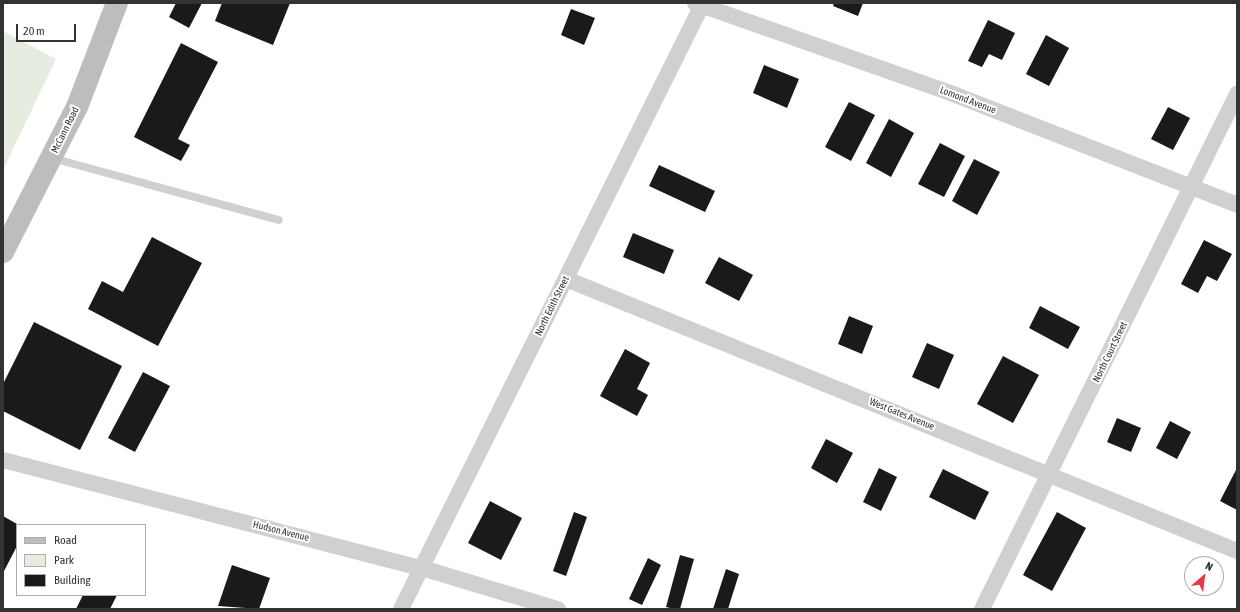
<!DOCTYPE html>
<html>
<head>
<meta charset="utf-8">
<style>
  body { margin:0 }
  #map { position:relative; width:1240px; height:612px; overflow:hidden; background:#fff; font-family:"Asap Condensed",sans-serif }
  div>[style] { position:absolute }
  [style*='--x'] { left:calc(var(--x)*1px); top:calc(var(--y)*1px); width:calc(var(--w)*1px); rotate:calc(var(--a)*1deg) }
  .green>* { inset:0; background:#e6ecdf }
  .building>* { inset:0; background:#1a1a1a }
  .lane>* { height:8px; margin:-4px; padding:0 4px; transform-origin:4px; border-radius:4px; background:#d0d0d0 }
  .street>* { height:16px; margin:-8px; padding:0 8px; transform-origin:8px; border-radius:8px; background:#d0d0d0 }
  .secondary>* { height:22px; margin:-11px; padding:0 11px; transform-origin:11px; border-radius:11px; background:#bdbdbd }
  span { translate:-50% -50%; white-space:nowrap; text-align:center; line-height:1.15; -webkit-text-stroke:4px #fff; paint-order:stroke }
  .street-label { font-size:10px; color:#333 }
  .frame { position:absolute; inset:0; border:4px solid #333; pointer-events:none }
  .legend { position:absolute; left:16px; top:524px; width:130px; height:72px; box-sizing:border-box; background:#fff; border:1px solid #adadad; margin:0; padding:5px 7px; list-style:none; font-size:12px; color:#333 }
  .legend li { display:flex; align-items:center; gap:8px; height:20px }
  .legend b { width:20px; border:1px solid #adadad }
  .north { position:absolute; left:1184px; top:556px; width:40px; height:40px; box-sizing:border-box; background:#fff; border:1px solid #adadad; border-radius:50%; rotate:28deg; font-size:11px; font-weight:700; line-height:16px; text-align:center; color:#333 }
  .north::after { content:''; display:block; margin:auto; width:14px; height:18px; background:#e63946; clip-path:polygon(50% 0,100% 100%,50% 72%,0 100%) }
  .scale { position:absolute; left:16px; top:24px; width:60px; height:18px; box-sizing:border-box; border:2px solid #333; border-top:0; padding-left:5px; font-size:12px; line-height:14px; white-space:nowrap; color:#333; -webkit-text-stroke:3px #fff; paint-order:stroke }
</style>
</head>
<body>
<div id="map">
  <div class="green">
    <div style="clip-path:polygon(3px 31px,56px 59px,3px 170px)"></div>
  </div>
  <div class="building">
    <div style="clip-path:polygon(176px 3px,202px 3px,189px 28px,169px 17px)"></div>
    <div style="clip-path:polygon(222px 3px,290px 3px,273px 45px,215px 21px)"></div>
    <div style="clip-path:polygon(834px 3px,863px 3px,858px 16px,833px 6px)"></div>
    <div style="clip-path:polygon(571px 9px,595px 18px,584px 45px,561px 35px)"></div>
    <div style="clip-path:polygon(988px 20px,1015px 33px,1002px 60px,989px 54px,982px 67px,968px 61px)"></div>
    <div style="clip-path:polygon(1046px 35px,1069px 48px,1049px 86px,1026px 74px)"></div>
    <div style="clip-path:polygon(181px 43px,218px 62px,178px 139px,190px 145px,181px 161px,134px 137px)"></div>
    <div style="clip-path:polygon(764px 65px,799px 79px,787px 108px,753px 93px)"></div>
    <div style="clip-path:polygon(849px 102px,875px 115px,851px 161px,825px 147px)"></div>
    <div style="clip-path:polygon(1168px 107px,1190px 118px,1173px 150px,1151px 139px)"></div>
    <div style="clip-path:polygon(889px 119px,914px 133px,891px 177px,866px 163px)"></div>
    <div style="clip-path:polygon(940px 143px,965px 156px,944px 197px,918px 184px)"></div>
    <div style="clip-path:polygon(974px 159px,1000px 172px,977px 215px,952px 201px)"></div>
    <div style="clip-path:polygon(659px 165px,715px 191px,705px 212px,649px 186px)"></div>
    <div style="clip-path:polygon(633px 233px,674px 250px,664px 274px,623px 257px)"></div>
    <div style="clip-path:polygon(152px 237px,202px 263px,158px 346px,88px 309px,102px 281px,123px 292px)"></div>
    <div style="clip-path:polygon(1204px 240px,1232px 254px,1217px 281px,1207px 276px,1198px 293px,1181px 284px)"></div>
    <div style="clip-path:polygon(719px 257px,753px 275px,739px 301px,705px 283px)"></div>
    <div style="clip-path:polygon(1040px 306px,1080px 327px,1068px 349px,1029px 328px)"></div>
    <div style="clip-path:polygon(849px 316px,873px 326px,862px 354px,838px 344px)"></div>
    <div style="clip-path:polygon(34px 322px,122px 366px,80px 450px,3px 411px,3px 384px)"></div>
    <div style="clip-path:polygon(927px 343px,954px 355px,939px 389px,912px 377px)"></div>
    <div style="clip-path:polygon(625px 349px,650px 363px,637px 389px,648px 395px,637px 416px,600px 396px)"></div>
    <div style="clip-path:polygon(1003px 356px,1039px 375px,1013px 423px,977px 404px)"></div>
    <div style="clip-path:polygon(143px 372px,170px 386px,135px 452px,108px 438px)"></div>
    <div style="clip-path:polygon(1117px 418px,1141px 428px,1131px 452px,1107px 442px)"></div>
    <div style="clip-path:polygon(1170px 421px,1191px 432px,1177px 459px,1156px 448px)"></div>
    <div style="clip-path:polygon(826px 439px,853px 453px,837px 483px,811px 468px)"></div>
    <div style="clip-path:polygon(879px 468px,897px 477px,881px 511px,863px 502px)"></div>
    <div style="clip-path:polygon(1237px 468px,1237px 510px,1220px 501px)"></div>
    <div style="clip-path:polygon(943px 469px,989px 492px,975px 520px,929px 497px)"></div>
    <div style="clip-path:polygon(490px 501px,522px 518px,501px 560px,468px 543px)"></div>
    <div style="clip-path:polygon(574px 512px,587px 517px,566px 576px,553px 571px)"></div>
    <div style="clip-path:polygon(1057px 512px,1086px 528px,1052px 591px,1023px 575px)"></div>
    <div style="clip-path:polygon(3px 516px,17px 524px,17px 546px,3px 573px)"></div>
    <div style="clip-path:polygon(680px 555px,694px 559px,680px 609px,674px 609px,666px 607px)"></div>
    <div style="clip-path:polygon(648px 558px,661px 565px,642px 605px,629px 599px)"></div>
    <div style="clip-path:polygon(232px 565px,270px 578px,259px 609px,218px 606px)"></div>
    <div style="clip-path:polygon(726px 569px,739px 574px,728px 609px,713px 609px)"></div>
    <div style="clip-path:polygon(83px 595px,117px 595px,110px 609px,76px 609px)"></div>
  </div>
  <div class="lane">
    <div style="--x:52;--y:158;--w:235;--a:15.3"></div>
  </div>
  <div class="street">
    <div style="--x:695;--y:3;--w:274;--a:19.4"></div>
    <div style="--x:953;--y:94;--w:305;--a:21.3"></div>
    <div style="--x:566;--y:279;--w:724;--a:22.07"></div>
    <div style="--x:3;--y:460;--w:433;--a:14.5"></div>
    <div style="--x:422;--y:568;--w:142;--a:16.8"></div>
    <div style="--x:401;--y:609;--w:677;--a:-63.51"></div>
    <div style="--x:982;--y:609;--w:575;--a:-63.66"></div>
  </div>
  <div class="secondary">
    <div style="--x:3;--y:252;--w:163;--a:-63"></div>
    <div style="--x:77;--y:107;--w:111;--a:-69"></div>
  </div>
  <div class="street-label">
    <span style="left:968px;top:100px;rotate:21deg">Lomond Avenue</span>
    <span style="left:65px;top:130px;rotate:-64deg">McCann Road</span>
    <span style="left:552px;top:306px;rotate:-64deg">North Edith Street</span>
    <span style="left:1110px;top:352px;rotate:-64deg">North Court Street</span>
    <span style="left:902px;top:414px;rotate:22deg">West Gates Avenue</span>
    <span style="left:281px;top:531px;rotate:14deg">Hudson Avenue</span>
  </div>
  <div class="frame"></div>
  <ul class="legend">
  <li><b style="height:5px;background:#bdbdbd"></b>Road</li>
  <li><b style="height:11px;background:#e6ecdf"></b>Park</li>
  <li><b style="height:11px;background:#1a1a1a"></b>Building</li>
  </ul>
  <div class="north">N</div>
  <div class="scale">20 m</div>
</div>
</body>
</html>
